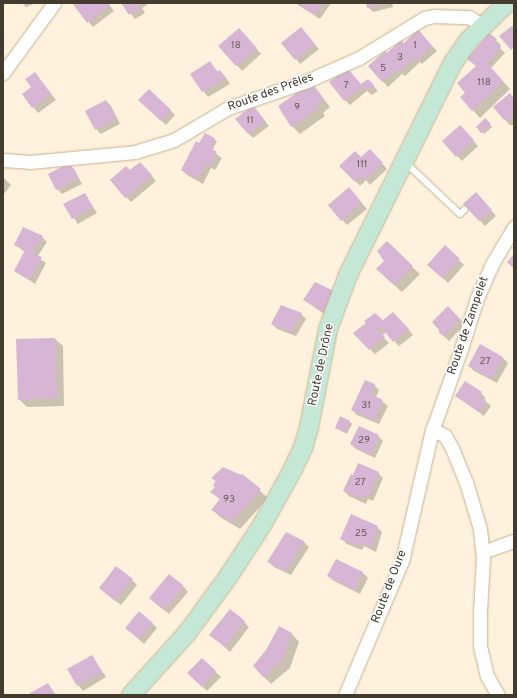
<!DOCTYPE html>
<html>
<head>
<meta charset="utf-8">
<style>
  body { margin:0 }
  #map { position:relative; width:517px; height:698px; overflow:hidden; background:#fef2de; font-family:Overpass,sans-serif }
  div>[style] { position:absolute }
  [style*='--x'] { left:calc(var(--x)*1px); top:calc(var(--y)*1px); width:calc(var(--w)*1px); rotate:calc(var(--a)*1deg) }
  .shadow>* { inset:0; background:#0003 }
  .building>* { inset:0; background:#d6b6d4 }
  .roads { filter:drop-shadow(0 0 1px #c5b392) drop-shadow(0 0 1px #c5b392) }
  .lane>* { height:6px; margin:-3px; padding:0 3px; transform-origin:3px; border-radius:3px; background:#fff }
  .street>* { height:13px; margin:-6.5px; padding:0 6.5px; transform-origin:6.5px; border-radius:6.5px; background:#fff }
  .secondary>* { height:18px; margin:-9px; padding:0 9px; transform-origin:9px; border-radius:9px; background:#c5e7d6 }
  span { translate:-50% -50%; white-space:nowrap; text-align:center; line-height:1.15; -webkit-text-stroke:3px #fff; paint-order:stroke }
  .number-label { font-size:10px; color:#685a58 }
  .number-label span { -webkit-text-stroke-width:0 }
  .street-label { font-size:12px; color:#433b2e }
  .frame { position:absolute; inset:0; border:4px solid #433b2e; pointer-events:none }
</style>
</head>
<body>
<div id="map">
  <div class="shadow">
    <div style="clip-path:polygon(22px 3px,36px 3px,26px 7px)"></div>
    <div style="clip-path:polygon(77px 3px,108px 3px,114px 11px,93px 27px,74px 5px)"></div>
    <div style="clip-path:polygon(123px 3px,146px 3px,147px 5px,142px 8px,145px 13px,135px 19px)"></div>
    <div style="clip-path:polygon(295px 3px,331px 3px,320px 19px)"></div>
    <div style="clip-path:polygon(367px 3px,392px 3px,393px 7px,373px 12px,368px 7px)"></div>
    <div style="clip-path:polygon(305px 33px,319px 49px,300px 64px,296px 59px)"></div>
    <div style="clip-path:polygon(244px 34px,261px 54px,242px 71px,220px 46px)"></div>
    <div style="clip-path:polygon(489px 34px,501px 45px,499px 47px,505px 53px,491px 68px,510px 89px,480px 118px,461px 97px,467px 93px)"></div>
    <div style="clip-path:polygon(423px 36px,437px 51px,422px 64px,420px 62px,405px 76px,402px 74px,388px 87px,369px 66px,404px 44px)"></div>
    <div style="clip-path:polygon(210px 62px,218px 72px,220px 71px,225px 76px,230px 84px,208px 97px,191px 74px)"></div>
    <div style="clip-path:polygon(35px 73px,56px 100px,38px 113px,23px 94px,32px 87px)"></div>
    <div style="clip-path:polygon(361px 85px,373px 85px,378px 91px,372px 95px,367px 91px,350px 105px,345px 100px)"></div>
    <div style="clip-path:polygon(313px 86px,330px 107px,323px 113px,325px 116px,300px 134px,292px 126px,305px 91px)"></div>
    <div style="clip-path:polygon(514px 98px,514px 125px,510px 125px,504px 119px)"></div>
    <div style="clip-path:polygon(106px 101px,111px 106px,120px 124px,101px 134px,96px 129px)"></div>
    <div style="clip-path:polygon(144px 105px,170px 110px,175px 115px,166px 125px)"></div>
    <div style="clip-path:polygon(253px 106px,269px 126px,253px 138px,248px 133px)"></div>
    <div style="clip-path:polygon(485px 120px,492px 127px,484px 134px,477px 127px)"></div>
    <div style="clip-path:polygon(465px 131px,478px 146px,462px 161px,457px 156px)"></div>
    <div style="clip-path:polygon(205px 134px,217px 141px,212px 151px,222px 158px,215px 170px,211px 168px,203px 184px,187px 175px,182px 170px)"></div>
    <div style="clip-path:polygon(369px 150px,387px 169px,370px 185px,366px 180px,360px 186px,341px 166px,361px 158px)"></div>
    <div style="clip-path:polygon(69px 164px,74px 169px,82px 184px,62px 194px,57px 189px)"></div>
    <div style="clip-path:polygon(145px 168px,156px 181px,131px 202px,126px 197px,130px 171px)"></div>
    <div style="clip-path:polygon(3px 177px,11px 185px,3px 195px)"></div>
    <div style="clip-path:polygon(85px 194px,97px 213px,78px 224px,65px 205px)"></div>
    <div style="clip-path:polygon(354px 194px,367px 209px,347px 225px,329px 205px)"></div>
    <div style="clip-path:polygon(481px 199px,496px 216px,485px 226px,465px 204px)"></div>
    <div style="clip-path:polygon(24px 228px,42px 237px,47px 242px,37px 257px,46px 263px,35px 284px,15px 271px,25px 252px,15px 245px)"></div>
    <div style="clip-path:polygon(445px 247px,464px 265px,448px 283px,429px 265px)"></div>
    <div style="clip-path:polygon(386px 261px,412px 267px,420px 274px,402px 292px,385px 277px)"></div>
    <div style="clip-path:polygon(334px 292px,327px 316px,304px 300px)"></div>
    <div style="clip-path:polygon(282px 306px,301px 314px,306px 319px,296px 336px,277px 329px,272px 324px)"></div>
    <div style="clip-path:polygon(448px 308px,465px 324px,449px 341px,440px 333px)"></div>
    <div style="clip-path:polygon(398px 318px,413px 335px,399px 346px,386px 332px,382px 336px,389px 343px,375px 354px,354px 334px,367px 323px)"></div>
    <div style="clip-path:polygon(55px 339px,63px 346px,64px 406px,27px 407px,19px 399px)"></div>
    <div style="clip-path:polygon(480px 346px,503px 358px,508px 363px,497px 383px,474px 371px,469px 366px)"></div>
    <div style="clip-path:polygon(374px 385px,379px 390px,376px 397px,388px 406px,379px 424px,357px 415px,352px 410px)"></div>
    <div style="clip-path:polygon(481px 393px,486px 398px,484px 400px,491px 406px,484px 416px,456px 396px)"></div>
    <div style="clip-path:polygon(350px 422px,352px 424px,347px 434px,336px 428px)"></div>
    <div style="clip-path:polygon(359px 427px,378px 436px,383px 441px,375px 458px,356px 449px,351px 444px)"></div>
    <div style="clip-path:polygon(378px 473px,383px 478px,373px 501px,368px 499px,366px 504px,349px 496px,344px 491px,354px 476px)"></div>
    <div style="clip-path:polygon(242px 475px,268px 498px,240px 529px,220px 517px,213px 510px,221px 500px,212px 492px,216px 488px,216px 482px,213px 478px)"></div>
    <div style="clip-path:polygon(377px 527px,382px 532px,376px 552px,364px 546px,362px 550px,347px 544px,341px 539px)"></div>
    <div style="clip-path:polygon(286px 534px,304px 542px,309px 547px,291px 575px,274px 567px,269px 562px)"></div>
    <div style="clip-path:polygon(363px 573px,368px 578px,360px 594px,334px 581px,328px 576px)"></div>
    <div style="clip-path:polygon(132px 580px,137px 585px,121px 605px,105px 593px)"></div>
    <div style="clip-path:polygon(184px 587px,188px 592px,169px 614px,155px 603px)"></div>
    <div style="clip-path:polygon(244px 622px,249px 627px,230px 652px,211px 635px)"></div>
    <div style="clip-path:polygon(152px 623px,157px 628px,144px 644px,126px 628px)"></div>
    <div style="clip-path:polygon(280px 628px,292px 634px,299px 642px,290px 668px,271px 684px,263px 676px,267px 651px)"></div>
    <div style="clip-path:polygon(92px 656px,106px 677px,83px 691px,78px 685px)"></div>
    <div style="clip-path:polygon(202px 659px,221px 677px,207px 691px,193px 678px)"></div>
    <div style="clip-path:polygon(48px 684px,56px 695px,29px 695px)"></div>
  </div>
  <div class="building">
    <div style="clip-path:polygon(75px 3px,108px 3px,110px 5px,87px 23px,73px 4px)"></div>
    <div style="clip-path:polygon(121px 3px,138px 3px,141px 7px,129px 15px)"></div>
    <div style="clip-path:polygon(296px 3px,323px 3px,315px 15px)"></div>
    <div style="clip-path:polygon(366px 3px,384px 3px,384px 4px,367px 8px)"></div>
    <div style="clip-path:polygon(512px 26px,514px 28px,514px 47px,511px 50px,499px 36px)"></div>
    <div style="clip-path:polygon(301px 27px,315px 44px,295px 60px,281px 43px)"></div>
    <div style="clip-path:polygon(239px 28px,257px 48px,236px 66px,218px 46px)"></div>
    <div style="clip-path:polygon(418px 29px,432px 46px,417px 60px,415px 58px,399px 72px,397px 69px,382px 82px,368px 66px,385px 51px,387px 53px,401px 40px,404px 43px)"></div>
    <div style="clip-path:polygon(489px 33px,497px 39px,494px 41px,501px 47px,487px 63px,503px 81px,472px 111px,460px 97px,465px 93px,457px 83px,476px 66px,467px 59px)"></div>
    <div style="clip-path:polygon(210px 61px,217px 72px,220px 70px,225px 79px,202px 92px,190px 74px)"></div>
    <div style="clip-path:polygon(348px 69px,361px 84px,368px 79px,374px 85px,366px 91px,362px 86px,344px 101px,329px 82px,340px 74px,341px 75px)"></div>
    <div style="clip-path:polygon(35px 72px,51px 94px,32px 108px,22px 94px,31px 87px,25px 79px)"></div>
    <div style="clip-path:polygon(313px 84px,324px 99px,316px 105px,318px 108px,291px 127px,278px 106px,304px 88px,305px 90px)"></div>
    <div style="clip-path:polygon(149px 89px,171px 110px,161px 121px,138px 100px)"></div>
    <div style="clip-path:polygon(510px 93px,514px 98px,514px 116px,509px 120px,504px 120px,493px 107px)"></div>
    <div style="clip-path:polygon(106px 100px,116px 118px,95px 130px,85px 111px)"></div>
    <div style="clip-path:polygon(253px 105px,265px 121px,248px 134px,235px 119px)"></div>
    <div style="clip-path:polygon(485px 118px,491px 124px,481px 133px,476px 127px)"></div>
    <div style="clip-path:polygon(460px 125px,474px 140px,456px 157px,442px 141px)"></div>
    <div style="clip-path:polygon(205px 133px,215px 138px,210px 148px,217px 152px,210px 166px,206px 163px,198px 179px,181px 170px,196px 141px,199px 143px)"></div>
    <div style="clip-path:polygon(370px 149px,383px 163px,365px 180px,361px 176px,355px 182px,339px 166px,355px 151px,361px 157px)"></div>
    <div style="clip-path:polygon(140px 162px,152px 175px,125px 198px,110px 180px,126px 166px,130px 170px)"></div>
    <div style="clip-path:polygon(69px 163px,78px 178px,56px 190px,48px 174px)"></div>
    <div style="clip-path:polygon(349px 187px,362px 203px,341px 221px,328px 205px)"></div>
    <div style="clip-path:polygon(476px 192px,492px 210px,479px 221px,463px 204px)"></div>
    <div style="clip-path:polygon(85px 193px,93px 207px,72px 219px,63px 204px)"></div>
    <div style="clip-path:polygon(23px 227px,43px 236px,31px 253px,42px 257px,29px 280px,14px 271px,25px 250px,14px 245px)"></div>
    <div style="clip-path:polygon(387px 241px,413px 266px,394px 285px,376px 269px,384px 261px,377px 251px)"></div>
    <div style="clip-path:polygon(445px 245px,460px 259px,442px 278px,427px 265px)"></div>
    <div style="clip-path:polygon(514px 254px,514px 269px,507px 262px)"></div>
    <div style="clip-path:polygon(315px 282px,334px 291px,322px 311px,303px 300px)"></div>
    <div style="clip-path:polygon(281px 305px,302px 313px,291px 332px,271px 324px)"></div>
    <div style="clip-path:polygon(448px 306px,460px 319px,444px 336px,439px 333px,439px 330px,432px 322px)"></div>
    <div style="clip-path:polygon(393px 312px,409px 329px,393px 342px,381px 327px,378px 330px,385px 337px,369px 350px,353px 333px,366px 323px,364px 321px,375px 313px,383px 320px)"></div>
    <div style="clip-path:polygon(55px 338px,57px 398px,18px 400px,16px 339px)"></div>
    <div style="clip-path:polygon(480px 344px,503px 357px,492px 379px,468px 366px)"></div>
    <div style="clip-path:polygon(365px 380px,375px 384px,370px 394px,383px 400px,374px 420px,351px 410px)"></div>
    <div style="clip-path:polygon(465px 381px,482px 392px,479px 396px,486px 401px,479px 412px,455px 396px)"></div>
    <div style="clip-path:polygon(340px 416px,350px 421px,345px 432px,335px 428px)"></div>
    <div style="clip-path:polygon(359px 426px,379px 435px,370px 454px,350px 444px)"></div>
    <div style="clip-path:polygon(358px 463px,379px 472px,368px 497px,363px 495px,361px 499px,343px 491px,351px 474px,353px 475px)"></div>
    <div style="clip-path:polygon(223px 467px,241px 475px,242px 474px,261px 489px,232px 522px,211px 510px,220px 499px,210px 492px,215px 487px,213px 485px,216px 481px,211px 478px)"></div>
    <div style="clip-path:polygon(351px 514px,378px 526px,371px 547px,359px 542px,357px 546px,340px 539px)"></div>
    <div style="clip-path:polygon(286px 532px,304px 541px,286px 571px,267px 562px)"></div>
    <div style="clip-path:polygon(336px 559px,363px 572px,354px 590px,327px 576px)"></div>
    <div style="clip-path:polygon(116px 566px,133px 579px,115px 601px,99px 588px)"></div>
    <div style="clip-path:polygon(169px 574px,184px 586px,164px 610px,149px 598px)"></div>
    <div style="clip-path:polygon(230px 609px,245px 621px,225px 647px,209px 635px)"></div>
    <div style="clip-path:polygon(139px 611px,153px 623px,139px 639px,125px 628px)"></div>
    <div style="clip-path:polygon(279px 626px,292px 633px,282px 660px,263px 677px,253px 666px,266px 650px)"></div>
    <div style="clip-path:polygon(92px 655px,102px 672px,77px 686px,67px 669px)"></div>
    <div style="clip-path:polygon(202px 658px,216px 671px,202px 687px,187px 673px)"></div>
    <div style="clip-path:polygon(48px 683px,55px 695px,27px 695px)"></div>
  </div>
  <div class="roads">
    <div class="lane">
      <div style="--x:406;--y:163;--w:74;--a:43.4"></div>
      <div style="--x:460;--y:214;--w:6;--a:-45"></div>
    </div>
    <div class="street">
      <div style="--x:3;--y:73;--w:87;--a:-53.9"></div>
      <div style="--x:3;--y:160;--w:27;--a:4"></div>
      <div style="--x:30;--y:162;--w:105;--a:-5.4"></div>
      <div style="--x:135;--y:152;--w:41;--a:-17.1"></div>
      <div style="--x:174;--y:140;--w:63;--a:-30.7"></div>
      <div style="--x:228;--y:108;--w:83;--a:-18.9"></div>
      <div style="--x:307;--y:81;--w:57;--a:-23.9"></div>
      <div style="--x:359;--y:58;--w:76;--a:-31.6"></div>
      <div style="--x:424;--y:18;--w:10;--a:-11"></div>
      <div style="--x:434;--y:16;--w:35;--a:2"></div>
      <div style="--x:469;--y:17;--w:17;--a:33"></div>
      <div style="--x:432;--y:429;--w:15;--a:28"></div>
      <div style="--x:445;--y:436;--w:14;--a:60"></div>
      <div style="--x:452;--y:448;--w:37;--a:68"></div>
      <div style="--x:466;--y:482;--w:49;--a:73.4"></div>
      <div style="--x:480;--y:529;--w:29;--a:84"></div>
      <div style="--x:483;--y:558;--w:53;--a:93.2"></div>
      <div style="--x:480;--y:611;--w:35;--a:90"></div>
      <div style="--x:480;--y:646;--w:31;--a:77"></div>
      <div style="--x:487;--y:676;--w:22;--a:60"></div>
      <div style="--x:483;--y:552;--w:33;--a:-20"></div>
      <div style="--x:345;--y:695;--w:146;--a:-67"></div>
      <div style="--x:402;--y:561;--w:130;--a:-77.1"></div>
      <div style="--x:431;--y:434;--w:90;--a:-70.6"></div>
      <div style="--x:461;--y:349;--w:53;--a:-72.6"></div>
      <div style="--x:477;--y:298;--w:37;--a:-66"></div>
      <div style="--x:492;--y:264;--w:43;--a:-59.3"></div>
    </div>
    <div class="secondary">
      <div style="--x:131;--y:695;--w:84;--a:-47.9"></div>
      <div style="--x:187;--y:633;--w:69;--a:-53.8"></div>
      <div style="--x:228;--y:577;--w:62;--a:-56.8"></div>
      <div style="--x:262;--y:525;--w:64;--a:-61"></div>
      <div style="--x:293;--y:469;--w:23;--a:-65"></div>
      <div style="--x:303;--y:448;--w:22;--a:-74"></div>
      <div style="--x:309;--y:427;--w:100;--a:-79"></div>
      <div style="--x:328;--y:329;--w:58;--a:-69.7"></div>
      <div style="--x:348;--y:275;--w:237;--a:-63.7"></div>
      <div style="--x:453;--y:63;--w:27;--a:-56"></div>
      <div style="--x:468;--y:41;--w:54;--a:-44.3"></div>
    </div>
  </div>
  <div class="number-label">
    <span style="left:236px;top:46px">18</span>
    <span style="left:415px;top:46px">1</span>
    <span style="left:400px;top:58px">3</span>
    <span style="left:383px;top:69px">5</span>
    <span style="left:484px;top:83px">118</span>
    <span style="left:346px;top:86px">7</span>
    <span style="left:297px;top:108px">9</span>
    <span style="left:250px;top:121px">11</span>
    <span style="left:362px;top:165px">111</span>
    <span style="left:485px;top:362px">27</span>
    <span style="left:366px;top:406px">31</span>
    <span style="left:364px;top:441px">29</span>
    <span style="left:360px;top:483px">27</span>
    <span style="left:229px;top:500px">93</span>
    <span style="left:361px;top:534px">25</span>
  </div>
  <div class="street-label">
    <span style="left:271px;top:93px;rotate:-20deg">Route des Prêles</span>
    <span style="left:469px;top:326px;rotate:-71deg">Route de Zampelet</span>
    <span style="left:322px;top:365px;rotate:-78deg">Route de Drône</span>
    <span style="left:390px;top:587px;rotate:-69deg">Route de Oure</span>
  </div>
  <div class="frame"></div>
</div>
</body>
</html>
